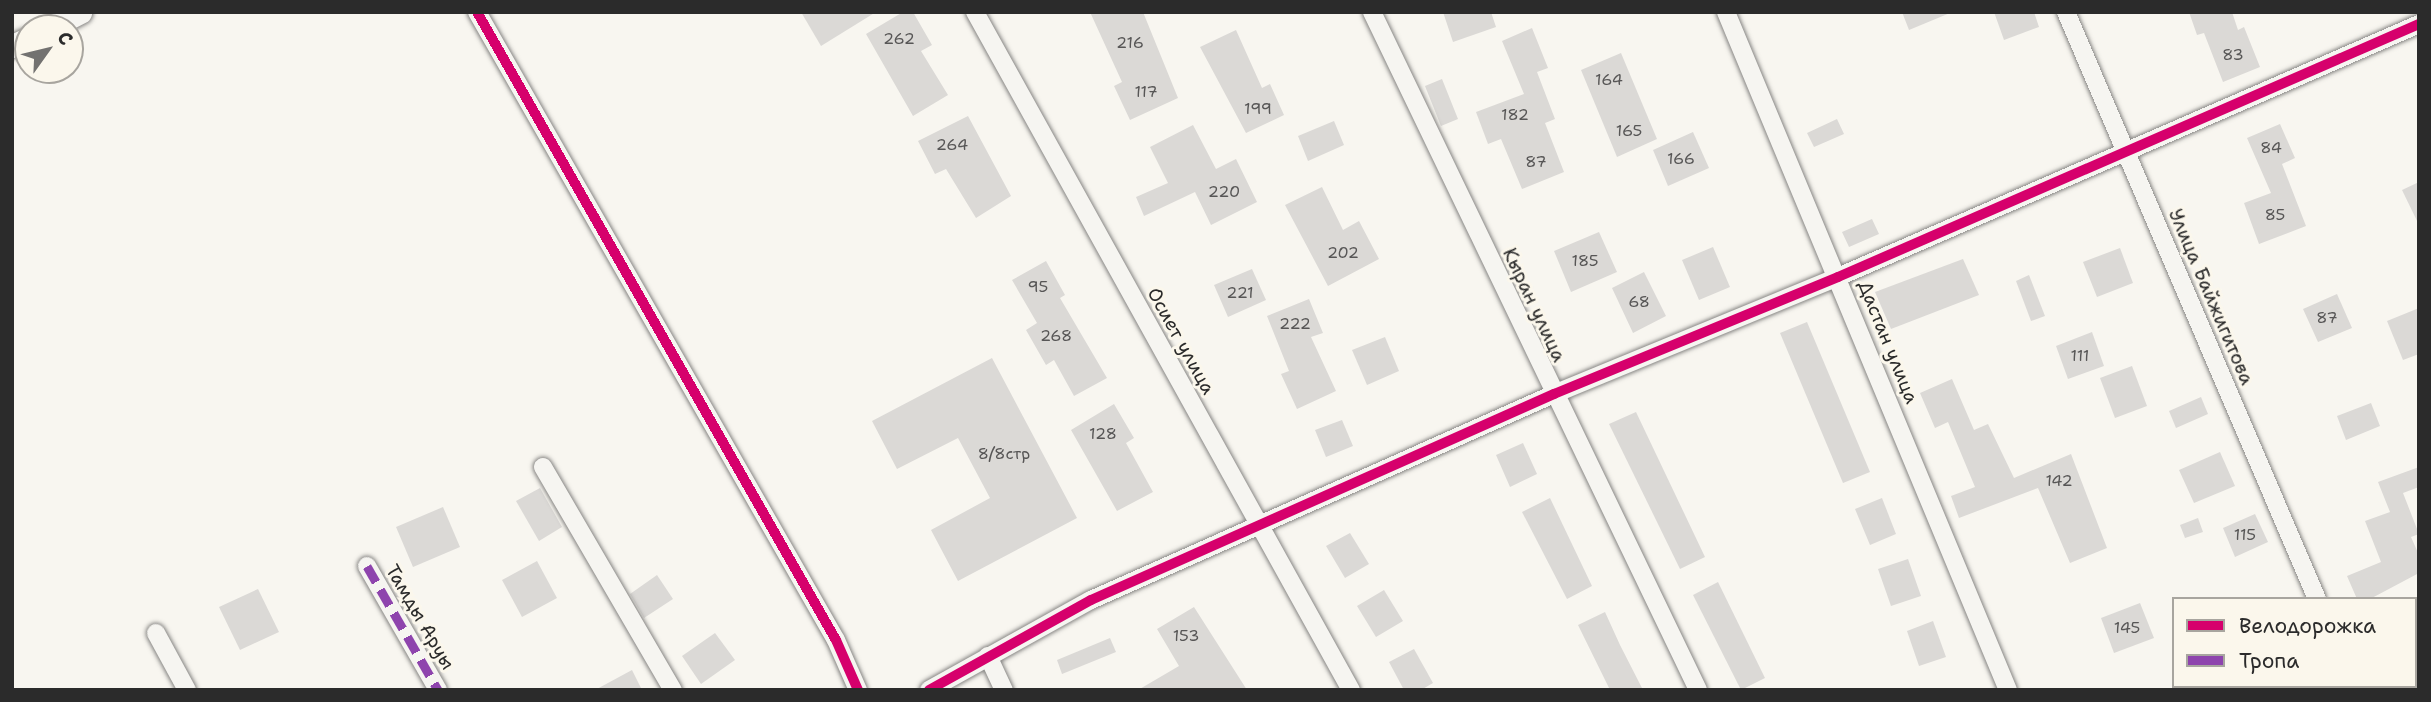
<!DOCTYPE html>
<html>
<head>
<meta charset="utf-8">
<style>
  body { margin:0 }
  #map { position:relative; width:2431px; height:702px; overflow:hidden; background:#f8f6f0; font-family:"Shantell Sans",sans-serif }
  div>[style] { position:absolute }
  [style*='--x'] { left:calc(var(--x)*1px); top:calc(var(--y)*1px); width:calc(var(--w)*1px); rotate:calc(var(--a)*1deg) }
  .building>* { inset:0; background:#dbd9d6 }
  .roads { filter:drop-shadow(0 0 2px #878684) drop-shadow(0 0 2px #878684) }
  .minor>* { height:18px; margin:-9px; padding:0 9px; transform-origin:9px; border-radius:9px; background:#f6f5f1 }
  .major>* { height:23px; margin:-11.5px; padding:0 11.5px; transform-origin:11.5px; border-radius:11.5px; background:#f6f5f1 }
  .quiet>* { height:9px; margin-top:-4.5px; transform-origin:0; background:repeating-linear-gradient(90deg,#8e44ad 0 18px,transparent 0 27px) }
  .cycleway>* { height:10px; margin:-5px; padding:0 5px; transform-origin:5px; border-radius:5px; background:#d6006c }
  span { translate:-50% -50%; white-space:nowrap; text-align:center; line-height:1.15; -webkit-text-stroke:6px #fbf7ec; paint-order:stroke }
  .number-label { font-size:16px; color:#575656 }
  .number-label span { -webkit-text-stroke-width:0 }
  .street-label { font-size:19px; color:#2b2b2b }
  .frame { position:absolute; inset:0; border:14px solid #2b2b2b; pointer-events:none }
  .legend { position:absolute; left:2172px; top:597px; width:245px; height:91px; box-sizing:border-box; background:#fbf7ec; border:2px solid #a8a59f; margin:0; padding:9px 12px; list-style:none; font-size:21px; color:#2b2b2b }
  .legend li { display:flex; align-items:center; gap:14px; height:35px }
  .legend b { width:35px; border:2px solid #a8a59f }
  .north { position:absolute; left:14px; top:14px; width:70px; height:70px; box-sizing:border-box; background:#fbf7ec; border:2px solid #a8a59f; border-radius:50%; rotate:56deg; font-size:19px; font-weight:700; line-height:28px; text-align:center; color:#2b2b2b }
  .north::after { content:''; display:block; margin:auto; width:24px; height:32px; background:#737270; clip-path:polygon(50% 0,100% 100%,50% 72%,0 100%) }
</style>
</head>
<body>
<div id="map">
  <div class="building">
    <div style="clip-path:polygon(801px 12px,876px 12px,821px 46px)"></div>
    <div style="clip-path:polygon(903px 12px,913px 12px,932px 45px,921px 51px,948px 95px,913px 116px,866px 34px)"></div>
    <div style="clip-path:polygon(1090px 12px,1143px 12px,1178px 98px,1130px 120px,1114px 86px,1122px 82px)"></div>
    <div style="clip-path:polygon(1443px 12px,1491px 12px,1496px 27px,1453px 42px)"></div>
    <div style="clip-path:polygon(1902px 12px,1950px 12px,1950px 13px,1909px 30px)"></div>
    <div style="clip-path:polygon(1994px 12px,2034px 12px,2039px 27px,2004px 40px)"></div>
    <div style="clip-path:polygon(2189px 12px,2232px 12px,2238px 30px,2244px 27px,2260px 67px,2223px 82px,2204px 33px,2197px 35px)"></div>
    <div style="clip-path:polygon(1532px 28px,1548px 68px,1537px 72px,1555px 119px,1545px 123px,1564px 172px,1522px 189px,1501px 139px,1488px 144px,1476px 112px,1524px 94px,1502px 41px)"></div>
    <div style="clip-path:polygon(1236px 30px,1262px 88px,1270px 84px,1284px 115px,1246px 133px,1200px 47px)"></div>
    <div style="clip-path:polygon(1621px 53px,1657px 139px,1617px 157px,1581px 70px)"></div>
    <div style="clip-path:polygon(1442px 79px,1458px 119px,1441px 126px,1425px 86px)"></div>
    <div style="clip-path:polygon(968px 116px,1011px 196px,976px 218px,946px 169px,935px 174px,918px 141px)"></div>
    <div style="clip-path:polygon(1837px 119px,1844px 134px,1814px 147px,1807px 133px)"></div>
    <div style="clip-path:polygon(1334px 121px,1344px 145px,1308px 161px,1298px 136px)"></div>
    <div style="clip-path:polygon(2280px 124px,2295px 158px,2282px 164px,2306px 226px,2259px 244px,2244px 203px,2271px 193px,2247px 138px)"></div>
    <div style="clip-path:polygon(1193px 125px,1216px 169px,1236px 159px,1257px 202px,1211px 225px,1195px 192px,1144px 216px,1136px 197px,1168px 183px,1150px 147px)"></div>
    <div style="clip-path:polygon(1693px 132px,1709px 168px,1668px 186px,1653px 150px)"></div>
    <div style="clip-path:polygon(2419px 182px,2419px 225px,2402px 190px)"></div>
    <div style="clip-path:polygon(1322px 187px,1343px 230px,1359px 221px,1379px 259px,1328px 286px,1285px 205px)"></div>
    <div style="clip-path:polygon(1872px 219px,1879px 234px,1849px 247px,1842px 232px)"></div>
    <div style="clip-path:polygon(1599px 232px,1617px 272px,1571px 292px,1554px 251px)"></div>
    <div style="clip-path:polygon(1713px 247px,1730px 287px,1699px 300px,1682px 260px)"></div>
    <div style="clip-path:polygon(2120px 248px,2133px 283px,2097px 297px,2083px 262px)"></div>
    <div style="clip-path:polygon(1963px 259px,1979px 295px,1891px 329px,1875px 292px)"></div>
    <div style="clip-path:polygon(1046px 261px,1065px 295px,1060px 298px,1107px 378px,1074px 396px,1054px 360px,1046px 365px,1026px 330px,1037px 323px,1012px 280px)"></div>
    <div style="clip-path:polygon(1252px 269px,1266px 300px,1228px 317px,1214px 285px)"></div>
    <div style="clip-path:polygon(1644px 272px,1666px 316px,1633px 333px,1612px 288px)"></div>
    <div style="clip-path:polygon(2029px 275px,2045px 316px,2031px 321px,2016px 281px)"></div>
    <div style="clip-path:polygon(2337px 294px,2352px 328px,2318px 342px,2303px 309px)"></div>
    <div style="clip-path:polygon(1309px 299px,1323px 333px,1311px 337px,1336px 391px,1297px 409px,1281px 374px,1289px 371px,1267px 316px)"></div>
    <div style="clip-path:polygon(2419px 308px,2419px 354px,2403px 360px,2387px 321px)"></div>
    <div style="clip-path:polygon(1807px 322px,1870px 472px,1843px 483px,1780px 333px)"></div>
    <div style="clip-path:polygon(2092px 332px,2104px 366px,2068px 379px,2056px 346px)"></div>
    <div style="clip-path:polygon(1385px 337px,1399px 371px,1367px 385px,1352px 350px)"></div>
    <div style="clip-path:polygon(992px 358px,1077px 518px,958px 581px,931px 530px,990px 498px,958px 438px,897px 469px,872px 421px)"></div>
    <div style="clip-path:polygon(2132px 366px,2147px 406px,2115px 418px,2100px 378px)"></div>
    <div style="clip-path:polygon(1952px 379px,1974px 430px,1988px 424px,2014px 478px,2071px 454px,2107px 548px,2070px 563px,2038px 488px,1959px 518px,1951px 496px,1975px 487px,1948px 422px,1935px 428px,1920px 393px)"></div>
    <div style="clip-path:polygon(2201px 397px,2208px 414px,2176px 428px,2169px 411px)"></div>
    <div style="clip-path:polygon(2371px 403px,2380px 426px,2346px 440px,2337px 416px)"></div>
    <div style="clip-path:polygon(1114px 404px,1134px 438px,1126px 443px,1153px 492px,1117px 511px,1071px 430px)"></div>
    <div style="clip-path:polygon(1636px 412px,1705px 557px,1680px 569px,1609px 424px)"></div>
    <div style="clip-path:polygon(1342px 420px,1353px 446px,1326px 457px,1315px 430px)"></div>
    <div style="clip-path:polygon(1523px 443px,1537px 474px,1510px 487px,1496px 455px)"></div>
    <div style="clip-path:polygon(2220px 452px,2235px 486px,2194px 503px,2179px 470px)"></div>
    <div style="clip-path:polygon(2419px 467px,2419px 487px,2403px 493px,2419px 534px,2411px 537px,2419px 555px,2419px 573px,2370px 599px,2357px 599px,2347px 576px,2381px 562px,2365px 521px,2390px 512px,2378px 482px)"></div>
    <div style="clip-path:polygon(540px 488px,562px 527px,539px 541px,516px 501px)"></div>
    <div style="clip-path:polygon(1550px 498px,1592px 586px,1567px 599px,1522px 512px)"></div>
    <div style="clip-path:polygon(1882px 498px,1896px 534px,1870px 545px,1855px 509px)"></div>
    <div style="clip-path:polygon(443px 507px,460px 547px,413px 567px,396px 527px)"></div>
    <div style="clip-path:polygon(2255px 514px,2268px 542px,2235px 557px,2223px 528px)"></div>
    <div style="clip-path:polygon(2198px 518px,2203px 532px,2185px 538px,2180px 525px)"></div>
    <div style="clip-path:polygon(1350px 533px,1369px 564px,1345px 578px,1326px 546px)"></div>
    <div style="clip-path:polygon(1908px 559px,1921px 596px,1891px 606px,1878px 569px)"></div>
    <div style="clip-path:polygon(537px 561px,557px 598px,522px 617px,502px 580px)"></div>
    <div style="clip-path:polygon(657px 575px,673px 599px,644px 618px,630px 594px)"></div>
    <div style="clip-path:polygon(1718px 582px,1765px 678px,1741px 690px,1693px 595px)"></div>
    <div style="clip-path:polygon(258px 589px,279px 632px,240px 650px,219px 607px)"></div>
    <div style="clip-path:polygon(1384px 590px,1403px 621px,1376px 637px,1357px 606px)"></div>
    <div style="clip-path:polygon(2140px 603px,2154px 638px,2114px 653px,2101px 618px)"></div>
    <div style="clip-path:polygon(1194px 607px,1247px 690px,1138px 690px,1179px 666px,1157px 629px)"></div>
    <div style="clip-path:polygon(1605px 612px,1620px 645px,1643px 690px,1610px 690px,1578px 625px)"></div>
    <div style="clip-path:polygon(1933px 621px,1946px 657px,1919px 666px,1907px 631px)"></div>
    <div style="clip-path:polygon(715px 633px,735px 660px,701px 684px,682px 656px)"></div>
    <div style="clip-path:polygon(1110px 638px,1116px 652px,1062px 674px,1057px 660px)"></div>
    <div style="clip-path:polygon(1414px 649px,1433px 683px,1421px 690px,1404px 690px,1389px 662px)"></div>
    <div style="clip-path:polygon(632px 670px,642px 690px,595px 690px)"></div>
  </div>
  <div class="roads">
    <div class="minor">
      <div style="--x:477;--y:12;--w:723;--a:60.25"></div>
      <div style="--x:836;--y:640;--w:55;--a:66.3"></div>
      <div style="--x:975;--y:12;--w:775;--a:60.99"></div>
      <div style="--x:1372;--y:12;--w:752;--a:64.32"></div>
      <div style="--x:1726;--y:12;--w:734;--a:67.42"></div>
      <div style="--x:2066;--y:12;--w:638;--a:66.85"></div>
      <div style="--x:543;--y:467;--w:258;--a:59.8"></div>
      <div style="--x:367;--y:566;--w:143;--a:60.2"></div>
      <div style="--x:156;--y:633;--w:65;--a:61.5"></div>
      <div style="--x:988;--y:656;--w:38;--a:65"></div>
      <div style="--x:2354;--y:686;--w:4;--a:63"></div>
      <div style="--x:929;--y:690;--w:185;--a:-29.1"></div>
      <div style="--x:1091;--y:600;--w:507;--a:-23.99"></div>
      <div style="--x:1554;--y:394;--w:307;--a:-22.4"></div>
      <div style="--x:1838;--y:277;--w:634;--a:-23.53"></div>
    </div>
    <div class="major">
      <div style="--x:49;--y:28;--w:35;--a:-27"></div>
      <div style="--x:12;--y:46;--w:17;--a:-24"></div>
    </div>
  </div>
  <div class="quiet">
    <div style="--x:367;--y:566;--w:143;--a:60.2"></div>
  </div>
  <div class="cycleway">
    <div style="--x:477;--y:12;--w:723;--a:60.25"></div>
    <div style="--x:836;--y:640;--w:55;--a:66.3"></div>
    <div style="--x:929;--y:690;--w:185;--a:-29.1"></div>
    <div style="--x:1091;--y:600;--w:507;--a:-23.99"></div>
    <div style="--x:1554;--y:394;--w:307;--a:-22.4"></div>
    <div style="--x:1838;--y:277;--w:634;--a:-23.53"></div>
  </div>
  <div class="number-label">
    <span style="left:899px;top:39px">262</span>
    <span style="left:1130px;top:43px">216</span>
    <span style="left:2233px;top:55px">83</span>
    <span style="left:1609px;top:80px">164</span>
    <span style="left:1146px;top:92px">117</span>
    <span style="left:1258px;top:109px">199</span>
    <span style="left:1515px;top:115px">182</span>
    <span style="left:1629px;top:131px">165</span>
    <span style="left:952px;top:145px">264</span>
    <span style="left:2271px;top:148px">84</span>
    <span style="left:1681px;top:159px">166</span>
    <span style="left:1536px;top:162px">87</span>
    <span style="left:1224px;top:192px">220</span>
    <span style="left:2275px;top:215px">85</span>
    <span style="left:1343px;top:253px">202</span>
    <span style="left:1585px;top:261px">185</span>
    <span style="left:1038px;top:287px">95</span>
    <span style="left:1240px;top:293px">221</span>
    <span style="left:1639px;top:302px">68</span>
    <span style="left:2327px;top:318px">87</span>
    <span style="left:1295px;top:324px">222</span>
    <span style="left:1056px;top:336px">268</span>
    <span style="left:2080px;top:356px">111</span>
    <span style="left:1103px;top:434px">128</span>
    <span style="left:1004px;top:454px">8/8стр</span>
    <span style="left:2059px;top:481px">142</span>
    <span style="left:2245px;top:535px">115</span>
    <span style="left:2127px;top:628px">145</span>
    <span style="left:1186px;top:636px">153</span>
  </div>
  <div class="street-label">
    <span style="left:2211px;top:297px;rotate:67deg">Улица Байжигитова</span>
    <span style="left:1534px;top:305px;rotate:65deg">Кыран улица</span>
    <span style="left:1181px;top:341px;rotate:61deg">Осиет улица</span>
    <span style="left:1888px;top:342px;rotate:68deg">Дастан улица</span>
    <span style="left:420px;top:617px;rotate:60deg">Тамды Аруы</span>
  </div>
  <div class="frame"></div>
  <ul class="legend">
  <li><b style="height:9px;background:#d6006c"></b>Велодорожка</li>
  <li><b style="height:9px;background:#8e44ad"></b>Тропа</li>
  </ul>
  <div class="north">С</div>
</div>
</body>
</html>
